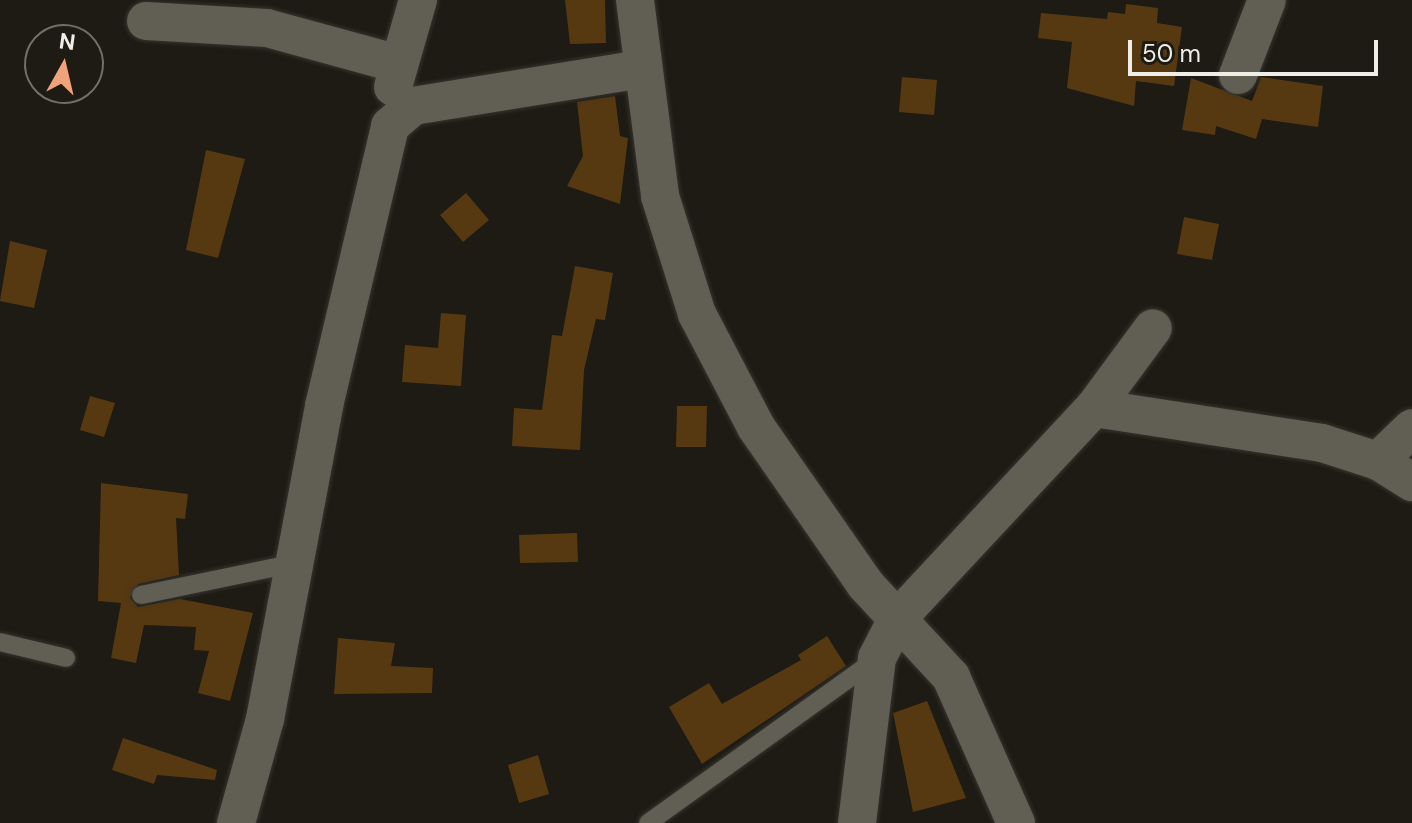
<!DOCTYPE html>
<html>
<head>
<meta charset="utf-8">
<style>
  body { margin:0 }
  #map { position:relative; width:1412px; height:823px; overflow:hidden; background:#1d1b13; font-family:"DM Sans",sans-serif }
  div>[style] { position:absolute }
  [style*='--x'] { left:calc(var(--x)*1px); top:calc(var(--y)*1px); width:calc(var(--w)*1px); rotate:calc(var(--a)*1deg) }
  .building>* { inset:0; background:#573911 }
  .roads { filter:drop-shadow(0 0 2px #363430) drop-shadow(0 0 2px #363430) }
  .lane>* { height:18px; margin:-9px; padding:0 9px; transform-origin:9px; border-radius:9px; background:#615e54 }
  .street>* { height:38px; margin:-19px; padding:0 19px; transform-origin:19px; border-radius:19px; background:#615e54 }
  span { translate:-50% -50%; white-space:nowrap; text-align:center; line-height:1.15; -webkit-text-stroke:7px #1d1b13; paint-order:stroke }
  .north { position:absolute; left:24px; top:24px; width:80px; height:80px; box-sizing:border-box; background:#1d1b13; border:2px solid #716f68; border-radius:50%; rotate:8deg; font-size:22px; font-weight:700; line-height:32px; text-align:center; color:#efede7 }
  .north::after { content:''; display:block; margin:auto; width:28px; height:36px; background:#f0a27a; clip-path:polygon(50% 0,100% 100%,50% 72%,0 100%) }
  .scale { position:absolute; left:1128px; top:40px; width:250px; height:36px; box-sizing:border-box; border:4px solid #efede7; border-top:0; padding-left:10px; font-size:24px; line-height:28px; white-space:nowrap; color:#efede7; -webkit-text-stroke:6px #1d1b13; paint-order:stroke }
</style>
</head>
<body>
<div id="map">
  <div class="building">
    <div style="clip-path:polygon(565px 0,605px 0,606px 43px,570px 44px)"></div>
    <div style="clip-path:polygon(1126px 4px,1158px 8px,1157px 23px,1182px 27px,1174px 86px,1136px 81px,1134px 106px,1067px 88px,1072px 42px,1038px 38px,1041px 13px,1107px 19px,1108px 12px,1125px 14px)"></div>
    <div style="clip-path:polygon(902px 77px,937px 80px,934px 115px,899px 112px)"></div>
    <div style="clip-path:polygon(1261px 77px,1323px 86px,1318px 127px,1262px 119px,1256px 139px,1216px 126px,1215px 135px,1182px 130px,1191px 78px,1252px 101px)"></div>
    <div style="clip-path:polygon(615px 96px,620px 136px,628px 138px,620px 204px,567px 186px,583px 156px,577px 102px)"></div>
    <div style="clip-path:polygon(206px 150px,245px 159px,218px 258px,186px 250px)"></div>
    <div style="clip-path:polygon(466px 193px,489px 220px,463px 242px,440px 215px)"></div>
    <div style="clip-path:polygon(1184px 217px,1219px 224px,1212px 260px,1177px 254px)"></div>
    <div style="clip-path:polygon(10px 241px,47px 250px,34px 308px,0 301px)"></div>
    <div style="clip-path:polygon(575px 266px,613px 273px,605px 320px,596px 319px,584px 370px,580px 450px,512px 446px,514px 408px,542px 410px,552px 335px,562px 336px)"></div>
    <div style="clip-path:polygon(441px 313px,466px 315px,461px 386px,402px 382px,405px 345px,438px 348px)"></div>
    <div style="clip-path:polygon(90px 396px,115px 403px,104px 437px,80px 430px)"></div>
    <div style="clip-path:polygon(677px 406px,707px 406px,706px 447px,676px 447px)"></div>
    <div style="clip-path:polygon(101px 483px,188px 494px,185px 519px,176px 518px,179px 575px,138px 584px,130px 598px,138px 607px,180px 599px,253px 613px,230px 701px,198px 693px,209px 651px,194px 650px,196px 627px,144px 625px,136px 663px,111px 658px,121px 603px,98px 601px)"></div>
    <div style="clip-path:polygon(577px 533px,578px 562px,520px 563px,519px 535px)"></div>
    <div style="clip-path:polygon(827px 636px,846px 666px,702px 764px,669px 707px,709px 683px,722px 704px,801px 660px,798px 655px)"></div>
    <div style="clip-path:polygon(338px 638px,395px 643px,391px 666px,433px 668px,432px 693px,334px 694px)"></div>
    <div style="clip-path:polygon(927px 701px,966px 798px,913px 812px,893px 713px)"></div>
    <div style="clip-path:polygon(123px 738px,217px 770px,215px 780px,157px 775px,154px 784px,112px 770px)"></div>
    <div style="clip-path:polygon(538px 755px,549px 794px,519px 803px,508px 765px)"></div>
  </div>
  <div class="roads">
    <div class="lane">
      <div style="--x:141;--y:595;--w:157;--a:-11.7"></div>
      <div style="--x:0;--y:642;--w:68;--a:13.6"></div>
      <div style="--x:648;--y:823;--w:281;--a:-35.7"></div>
    </div>
    <div class="street">
      <div style="--x:635;--y:0;--w:198;--a:82.7"></div>
      <div style="--x:660;--y:196;--w:124;--a:72.6"></div>
      <div style="--x:697;--y:314;--w:127;--a:62.4"></div>
      <div style="--x:756;--y:427;--w:191;--a:55.2"></div>
      <div style="--x:865;--y:584;--w:127;--a:47.2"></div>
      <div style="--x:951;--y:677;--w:160;--a:66"></div>
      <div style="--x:146;--y:21;--w:121;--a:3.3"></div>
      <div style="--x:267;--y:28;--w:133;--a:15.3"></div>
      <div style="--x:1238;--y:75;--w:80;--a:-68.9"></div>
      <div style="--x:393;--y:87;--w:91;--a:-74"></div>
      <div style="--x:1094;--y:408;--w:231;--a:8.7"></div>
      <div style="--x:1322;--y:443;--w:59;--a:17.8"></div>
      <div style="--x:1378;--y:461;--w:40;--a:32"></div>
      <div style="--x:1378;--y:461;--w:47;--a:-44.1"></div>
      <div style="--x:236;--y:823;--w:108;--a:-74.4"></div>
      <div style="--x:265;--y:719;--w:319;--a:-79.3"></div>
      <div style="--x:324;--y:406;--w:288;--a:-76.7"></div>
      <div style="--x:390;--y:126;--w:30;--a:-41"></div>
      <div style="--x:413;--y:106;--w:232;--a:-9.2"></div>
      <div style="--x:857;--y:823;--w:166;--a:-83.1"></div>
      <div style="--x:877;--y:658;--w:44;--a:-62.9"></div>
      <div style="--x:897;--y:619;--w:289;--a:-47"></div>
      <div style="--x:1094;--y:408;--w:99;--a:-53.6"></div>
    </div>
  </div>
  <div class="north">N</div>
  <div class="scale">50 m</div>
</div>
</body>
</html>
